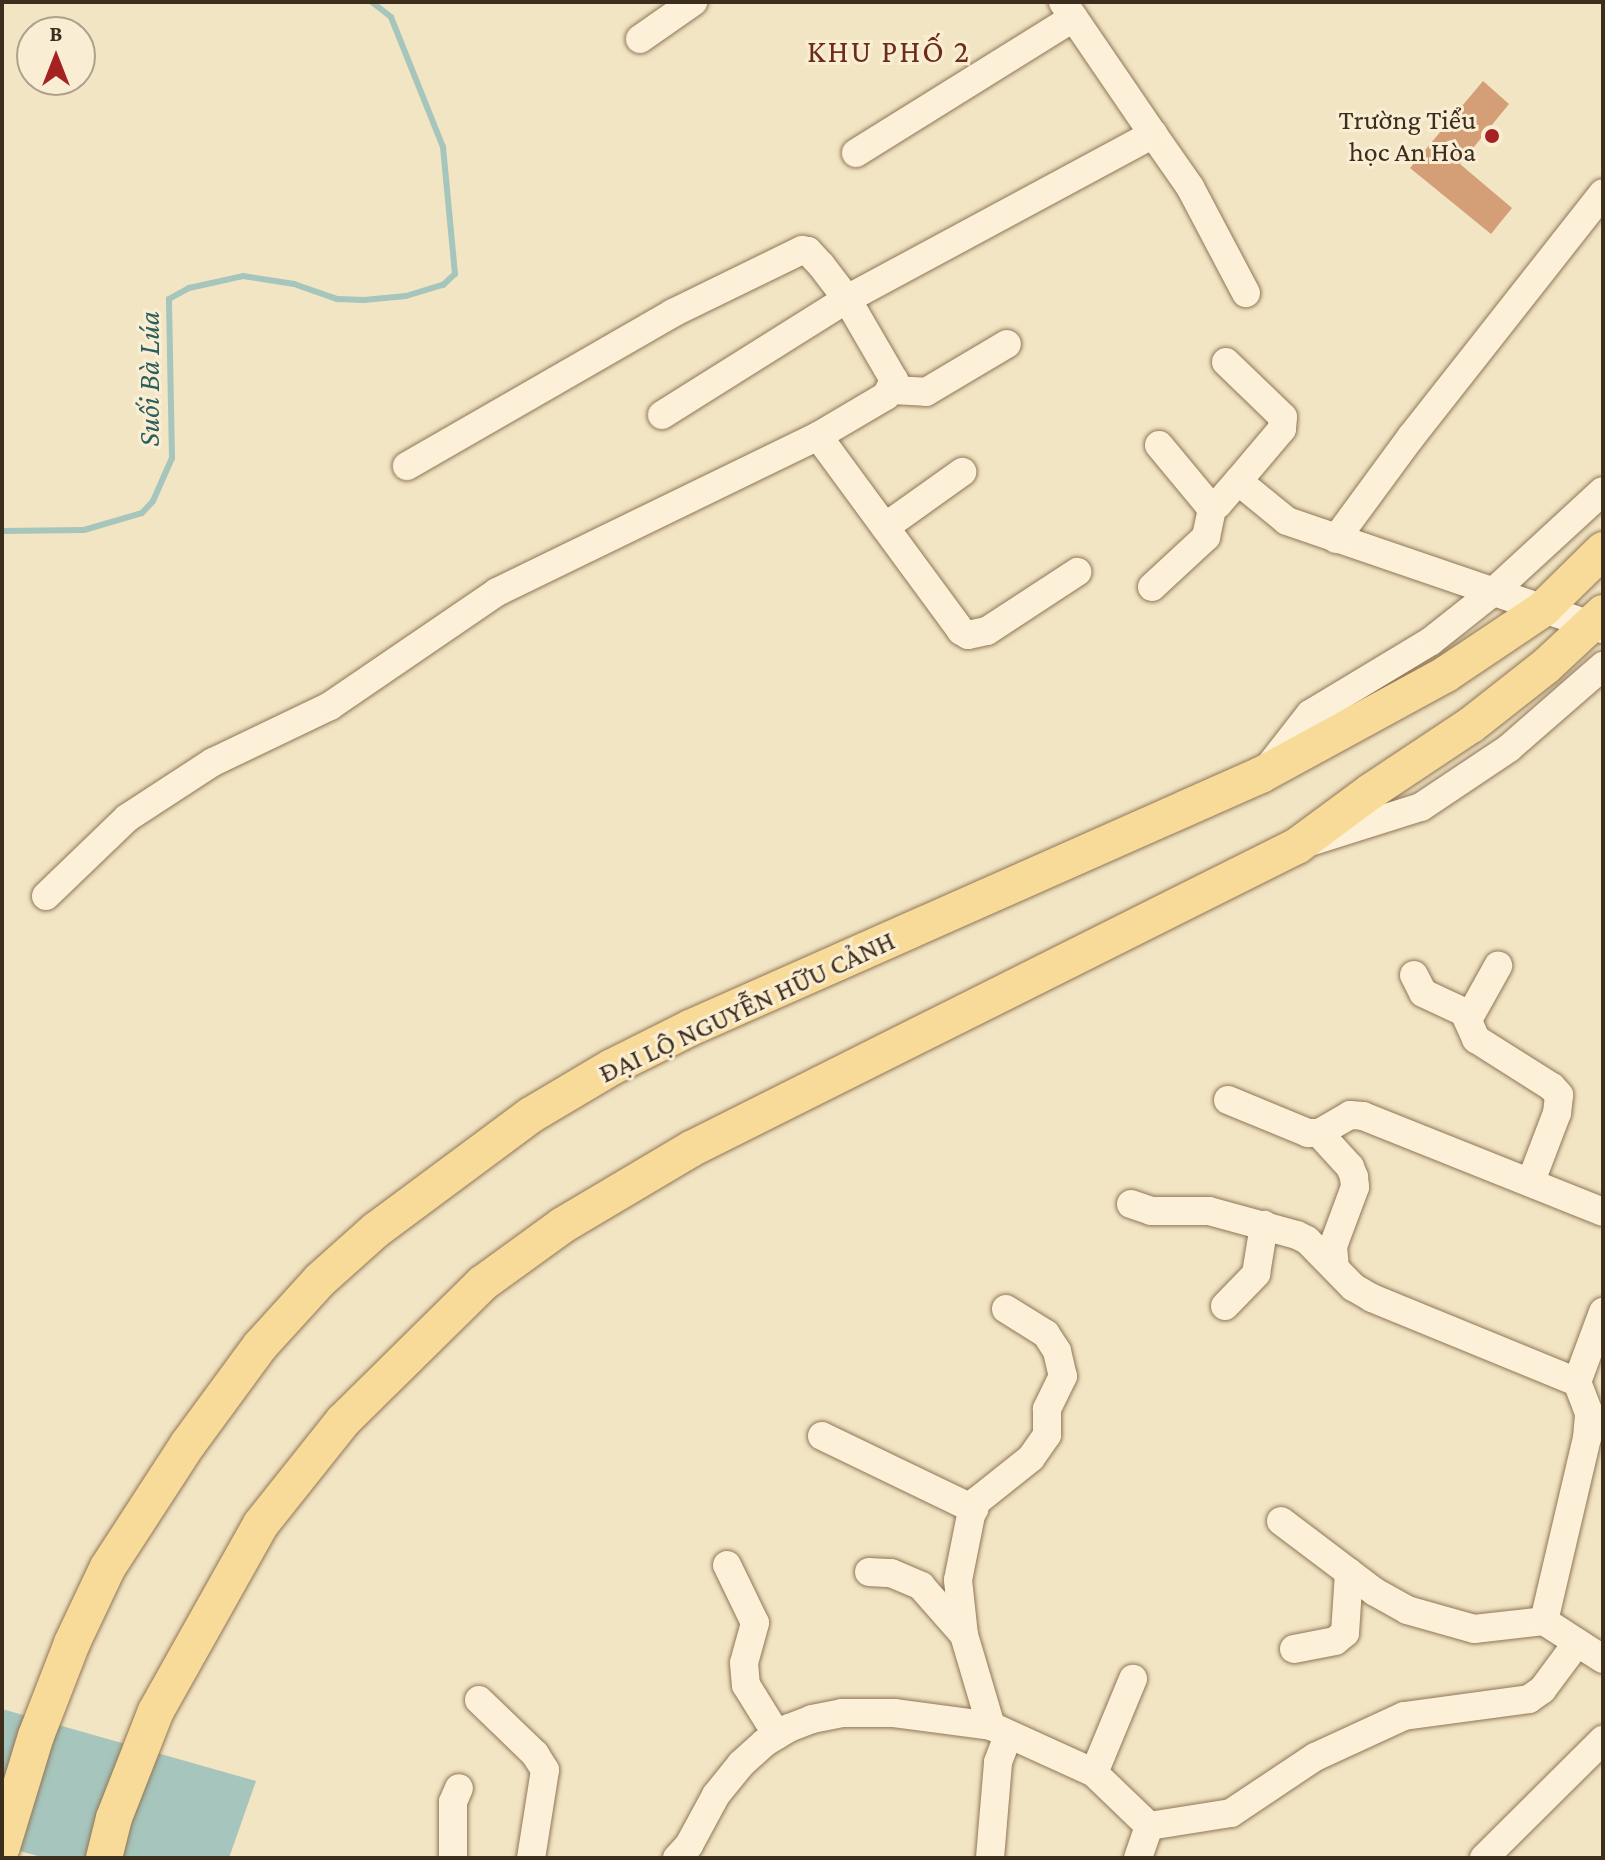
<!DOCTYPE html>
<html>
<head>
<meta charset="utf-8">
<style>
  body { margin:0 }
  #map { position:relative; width:1605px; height:1860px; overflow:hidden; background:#f2e5c3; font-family:"Crimson Pro",serif }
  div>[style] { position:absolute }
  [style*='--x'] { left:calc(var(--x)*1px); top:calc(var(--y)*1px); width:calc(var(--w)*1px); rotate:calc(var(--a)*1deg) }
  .water>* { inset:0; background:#a6c5bc }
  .stream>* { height:6px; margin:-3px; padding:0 3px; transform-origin:3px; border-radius:3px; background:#a6c5bc }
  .building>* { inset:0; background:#d49e76 }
  .roads { filter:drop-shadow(0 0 2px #8f7658) drop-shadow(0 0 2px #8f7658) }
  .minor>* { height:28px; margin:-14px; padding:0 14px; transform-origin:14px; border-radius:14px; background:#fcf1d8 }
  .major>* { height:36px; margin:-18px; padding:0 18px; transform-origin:18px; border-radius:18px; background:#f8db98 }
  .dots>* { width:22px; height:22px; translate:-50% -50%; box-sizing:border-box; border:4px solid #f9eed4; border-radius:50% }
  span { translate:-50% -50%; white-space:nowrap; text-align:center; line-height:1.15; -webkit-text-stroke:6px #f9eed4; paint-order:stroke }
  .poi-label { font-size:28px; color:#3d2d1d }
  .right { translate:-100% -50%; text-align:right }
  .street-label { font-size:28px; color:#3d2d1d }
  .water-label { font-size:30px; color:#2b5e5c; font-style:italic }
  .quarter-label { font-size:32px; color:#6e2b18; letter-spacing:2px }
  .frame { position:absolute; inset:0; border:4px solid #3d2d1d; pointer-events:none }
  .north { position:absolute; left:16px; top:16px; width:80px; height:80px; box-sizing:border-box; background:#f9eed4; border:2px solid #aea18b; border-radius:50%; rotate:0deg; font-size:22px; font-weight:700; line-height:32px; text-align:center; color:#3d2d1d }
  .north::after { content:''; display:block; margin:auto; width:28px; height:36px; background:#a42222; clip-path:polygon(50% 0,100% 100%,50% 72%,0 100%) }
</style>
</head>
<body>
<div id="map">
  <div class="water">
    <div style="clip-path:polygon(2px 1709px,256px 1781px,229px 1858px,45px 1858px,2px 1846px)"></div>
  </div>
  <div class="stream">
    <div style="--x:2;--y:531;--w:82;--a:-0.7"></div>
    <div style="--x:84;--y:530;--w:60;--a:-16.3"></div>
    <div style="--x:142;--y:513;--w:16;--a:-47"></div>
    <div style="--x:153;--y:501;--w:47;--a:-66.2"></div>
    <div style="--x:172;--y:458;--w:159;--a:-91.1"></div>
    <div style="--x:169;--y:299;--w:23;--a:-29"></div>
    <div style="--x:189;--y:288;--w:55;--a:-12.5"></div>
    <div style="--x:243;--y:276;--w:52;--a:8.9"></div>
    <div style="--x:294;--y:284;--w:46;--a:19.2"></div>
    <div style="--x:337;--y:299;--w:27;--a:2"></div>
    <div style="--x:364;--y:300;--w:42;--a:-5.4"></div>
    <div style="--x:406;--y:296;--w:39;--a:-17"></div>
    <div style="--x:443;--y:285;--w:16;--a:-43"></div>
    <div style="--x:455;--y:274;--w:128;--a:-95.4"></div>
    <div style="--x:443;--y:147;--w:140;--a:-111.8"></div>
    <div style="--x:391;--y:17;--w:24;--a:-142"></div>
  </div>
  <div class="building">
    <div style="clip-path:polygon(1483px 81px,1509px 104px,1460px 164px,1512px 208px,1491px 234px,1410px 168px)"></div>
  </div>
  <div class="roads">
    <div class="minor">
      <div style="--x:640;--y:39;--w:65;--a:-34.9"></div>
      <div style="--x:1153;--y:134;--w:65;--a:55.1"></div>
      <div style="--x:1190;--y:187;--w:120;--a:62.2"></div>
      <div style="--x:856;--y:153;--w:256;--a:-31.9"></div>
      <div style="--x:1226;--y:362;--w:79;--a:44"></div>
      <div style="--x:1283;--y:417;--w:12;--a:95"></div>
      <div style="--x:1282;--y:429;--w:68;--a:130.2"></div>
      <div style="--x:1238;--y:481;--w:63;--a:39.2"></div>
      <div style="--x:1287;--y:521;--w:334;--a:18.9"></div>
      <div style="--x:892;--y:390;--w:34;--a:3"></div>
      <div style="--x:926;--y:392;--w:94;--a:-30.7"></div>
      <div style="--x:662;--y:415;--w:218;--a:-32.1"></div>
      <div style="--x:847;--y:299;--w:348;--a:-28.3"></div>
      <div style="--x:1153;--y:134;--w:160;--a:-124.3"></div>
      <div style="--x:818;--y:436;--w:242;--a:53.7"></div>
      <div style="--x:961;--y:631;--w:8;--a:30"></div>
      <div style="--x:968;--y:635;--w:19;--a:-12"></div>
      <div style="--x:987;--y:631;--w:108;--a:-33.2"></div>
      <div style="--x:1159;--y:445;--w:77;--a:50.3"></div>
      <div style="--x:1208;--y:504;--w:10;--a:0"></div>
      <div style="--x:1218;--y:504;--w:30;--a:-49"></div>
      <div style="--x:885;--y:527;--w:95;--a:-35.5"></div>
      <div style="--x:1336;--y:539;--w:127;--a:-53.7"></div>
      <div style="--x:1411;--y:437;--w:310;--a:-51.8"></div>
      <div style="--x:1152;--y:587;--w:74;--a:-42.8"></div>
      <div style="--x:1206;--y:537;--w:33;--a:-78"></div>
      <div style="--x:1267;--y:769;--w:70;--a:-52"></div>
      <div style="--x:1310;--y:714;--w:141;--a:-31.1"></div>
      <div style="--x:1431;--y:641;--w:79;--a:-38.3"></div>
      <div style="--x:1493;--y:592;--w:149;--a:-42.6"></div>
      <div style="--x:1313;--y:841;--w:113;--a:-17.5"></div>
      <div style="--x:1421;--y:807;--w:106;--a:-33.8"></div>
      <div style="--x:1509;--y:748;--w:125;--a:-41.1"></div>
      <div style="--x:46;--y:896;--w:112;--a:-43.9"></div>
      <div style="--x:127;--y:818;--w:103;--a:-33.1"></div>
      <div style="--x:213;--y:762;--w:130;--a:-25.6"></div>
      <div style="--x:330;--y:706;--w:202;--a:-34.3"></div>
      <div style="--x:497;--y:592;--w:357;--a:-25.9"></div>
      <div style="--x:818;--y:436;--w:79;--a:-30.5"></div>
      <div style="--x:886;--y:396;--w:18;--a:-63"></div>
      <div style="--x:894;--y:380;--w:94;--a:-120.1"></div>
      <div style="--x:847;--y:299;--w:43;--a:-127.4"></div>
      <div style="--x:821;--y:265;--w:19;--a:-133"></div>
      <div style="--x:808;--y:251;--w:6;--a:-171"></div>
      <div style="--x:802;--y:250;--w:144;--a:154"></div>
      <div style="--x:673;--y:313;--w:307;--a:150.1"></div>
      <div style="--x:1414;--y:975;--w:20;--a:63"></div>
      <div style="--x:1423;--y:993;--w:45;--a:24.9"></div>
      <div style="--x:1464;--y:1012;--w:30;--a:66"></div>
      <div style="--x:1476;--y:1039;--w:90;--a:32.3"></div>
      <div style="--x:1552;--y:1087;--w:11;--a:49"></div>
      <div style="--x:1559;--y:1095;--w:18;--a:96"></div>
      <div style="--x:1557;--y:1113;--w:73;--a:110.9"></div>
      <div style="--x:1469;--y:1018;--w:60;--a:-60.9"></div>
      <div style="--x:1228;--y:1100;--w:87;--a:22.4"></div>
      <div style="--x:1308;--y:1133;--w:11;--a:0"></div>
      <div style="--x:1319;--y:1133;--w:36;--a:-30"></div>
      <div style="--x:1350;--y:1115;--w:13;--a:4"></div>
      <div style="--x:1363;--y:1116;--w:258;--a:21.8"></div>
      <div style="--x:1319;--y:1133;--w:46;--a:47.6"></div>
      <div style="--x:1350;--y:1167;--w:11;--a:68"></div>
      <div style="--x:1354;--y:1177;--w:10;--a:84"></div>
      <div style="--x:1355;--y:1187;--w:63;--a:110.4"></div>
      <div style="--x:1333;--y:1246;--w:22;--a:85"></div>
      <div style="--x:1131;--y:1204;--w:21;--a:19"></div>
      <div style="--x:1151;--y:1211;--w:58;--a:0"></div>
      <div style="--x:1209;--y:1211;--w:91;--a:15.3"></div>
      <div style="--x:1297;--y:1235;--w:11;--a:27"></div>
      <div style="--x:1307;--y:1240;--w:66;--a:45.6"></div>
      <div style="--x:1353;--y:1287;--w:22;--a:30"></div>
      <div style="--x:1372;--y:1298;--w:222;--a:22.3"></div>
      <div style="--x:1225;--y:1306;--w:45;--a:-45.9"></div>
      <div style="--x:1256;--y:1274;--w:50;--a:-80.7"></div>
      <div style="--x:1006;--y:1309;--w:47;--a:32"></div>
      <div style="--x:1046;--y:1334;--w:20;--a:57"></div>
      <div style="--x:1057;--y:1351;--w:26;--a:77"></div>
      <div style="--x:1063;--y:1376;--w:37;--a:116"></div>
      <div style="--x:1047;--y:1409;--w:26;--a:90"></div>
      <div style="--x:1047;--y:1435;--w:28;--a:125"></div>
      <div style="--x:1031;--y:1458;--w:69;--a:141.5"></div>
      <div style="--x:977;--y:1501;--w:15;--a:113"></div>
      <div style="--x:971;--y:1515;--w:66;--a:101.3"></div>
      <div style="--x:958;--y:1580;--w:55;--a:83.8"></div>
      <div style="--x:964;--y:1635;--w:95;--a:73.5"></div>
      <div style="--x:991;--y:1726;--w:113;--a:24.5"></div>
      <div style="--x:1094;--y:1773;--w:76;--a:43.9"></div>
      <div style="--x:1149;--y:1826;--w:83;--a:-9"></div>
      <div style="--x:1231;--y:1813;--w:101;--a:-33.7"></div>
      <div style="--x:1315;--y:1757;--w:98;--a:-24.7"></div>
      <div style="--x:1404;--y:1716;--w:126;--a:-7.7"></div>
      <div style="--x:1529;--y:1699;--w:16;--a:-35"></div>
      <div style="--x:1542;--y:1690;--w:59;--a:-53.3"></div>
      <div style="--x:822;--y:1436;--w:169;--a:25.7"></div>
      <div style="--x:1281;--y:1521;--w:118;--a:37.1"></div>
      <div style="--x:1375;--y:1592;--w:37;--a:29"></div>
      <div style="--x:1407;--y:1610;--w:70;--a:15.8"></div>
      <div style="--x:1474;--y:1629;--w:70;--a:-6.5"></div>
      <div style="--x:1544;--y:1621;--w:70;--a:32.8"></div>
      <div style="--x:727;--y:1565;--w:64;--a:64.2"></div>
      <div style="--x:755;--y:1623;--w:41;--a:105.4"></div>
      <div style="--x:744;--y:1663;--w:22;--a:85"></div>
      <div style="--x:746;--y:1685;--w:59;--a:58.2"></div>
      <div style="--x:869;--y:1572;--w:22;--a:3"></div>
      <div style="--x:891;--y:1573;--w:33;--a:23"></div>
      <div style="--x:921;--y:1586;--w:65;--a:48.7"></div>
      <div style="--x:1544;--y:1621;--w:188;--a:-76.8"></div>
      <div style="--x:1587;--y:1438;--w:25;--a:-85"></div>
      <div style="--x:1589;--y:1413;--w:33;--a:-111"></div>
      <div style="--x:1577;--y:1382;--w:75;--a:-69.6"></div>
      <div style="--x:1294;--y:1649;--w:42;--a:-11"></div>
      <div style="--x:1335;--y:1641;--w:13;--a:-39"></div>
      <div style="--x:1345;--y:1633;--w:61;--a:-86.2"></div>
      <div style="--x:479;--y:1700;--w:78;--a:44"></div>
      <div style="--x:535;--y:1754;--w:19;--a:58"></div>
      <div style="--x:545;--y:1770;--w:89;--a:99"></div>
      <div style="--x:1094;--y:1773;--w:102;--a:-67.5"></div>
      <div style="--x:453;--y:1858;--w:56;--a:-90"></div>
      <div style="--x:453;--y:1802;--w:15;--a:-67"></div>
      <div style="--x:677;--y:1858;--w:18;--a:-47"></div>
      <div style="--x:689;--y:1845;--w:57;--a:-61.6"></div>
      <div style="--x:716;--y:1795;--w:40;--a:-51"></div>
      <div style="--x:741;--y:1764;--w:31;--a:-42"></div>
      <div style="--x:764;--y:1743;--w:29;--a:-31"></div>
      <div style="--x:789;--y:1728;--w:25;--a:-21"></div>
      <div style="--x:812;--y:1719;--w:31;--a:-11"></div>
      <div style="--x:842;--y:1713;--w:52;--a:0"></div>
      <div style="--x:894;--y:1713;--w:98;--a:7.6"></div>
      <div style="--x:990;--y:1858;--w:96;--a:-85.2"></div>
      <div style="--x:998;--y:1762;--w:28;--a:-69"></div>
      <div style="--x:1138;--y:1858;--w:34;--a:-71"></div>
      <div style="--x:1484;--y:1858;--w:168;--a:-44.8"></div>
    </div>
    <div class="major">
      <div style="--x:2;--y:1847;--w:116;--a:-73"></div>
      <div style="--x:36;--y:1736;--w:100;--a:-68.8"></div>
      <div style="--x:72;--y:1643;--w:84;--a:-64.7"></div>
      <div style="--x:108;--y:1567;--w:147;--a:-57"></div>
      <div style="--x:188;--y:1444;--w:122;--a:-53.7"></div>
      <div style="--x:260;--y:1346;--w:89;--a:-47.7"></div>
      <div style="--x:320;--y:1280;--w:75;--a:-41.8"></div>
      <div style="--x:376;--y:1230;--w:193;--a:-36.6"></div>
      <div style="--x:531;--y:1115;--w:94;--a:-30.7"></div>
      <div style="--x:612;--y:1067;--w:87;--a:-26.6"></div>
      <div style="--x:690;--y:1028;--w:625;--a:-23.9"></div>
      <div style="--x:1261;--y:775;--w:211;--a:-28.6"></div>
      <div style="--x:1446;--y:674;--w:117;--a:-33.8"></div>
      <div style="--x:1543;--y:609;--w:84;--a:-44.5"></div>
      <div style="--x:104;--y:1858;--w:41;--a:-76"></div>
      <div style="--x:114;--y:1818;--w:115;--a:-68.6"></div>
      <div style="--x:156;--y:1711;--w:214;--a:-60.7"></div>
      <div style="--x:261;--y:1524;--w:132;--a:-51.5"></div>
      <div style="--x:343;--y:1421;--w:197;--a:-44.6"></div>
      <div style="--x:483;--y:1283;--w:99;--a:-35.9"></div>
      <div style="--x:563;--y:1225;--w:149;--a:-30.7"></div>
      <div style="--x:691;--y:1149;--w:678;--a:-26.57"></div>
      <div style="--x:1297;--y:846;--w:91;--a:-36.5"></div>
      <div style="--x:1370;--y:792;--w:121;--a:-33.6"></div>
      <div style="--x:1471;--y:725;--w:95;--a:-38.2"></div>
      <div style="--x:1546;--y:666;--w:78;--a:-42.9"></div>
    </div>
  </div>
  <div class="dots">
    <div style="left:1492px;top:136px;background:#a42222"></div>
  </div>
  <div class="poi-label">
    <span class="right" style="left:1476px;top:136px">Trường Tiểu<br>học An Hòa</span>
  </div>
  <div class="street-label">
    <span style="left:747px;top:1007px;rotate:-25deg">ĐẠI LỘ NGUYỄN HỮU CẢNH</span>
  </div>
  <div class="water-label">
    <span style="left:149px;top:379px;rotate:-90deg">Suối Bà Lúa</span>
  </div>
  <div class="quarter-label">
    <span style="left:889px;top:51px">KHU PHỐ 2</span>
  </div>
  <div class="frame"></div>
  <div class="north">B</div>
</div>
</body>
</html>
